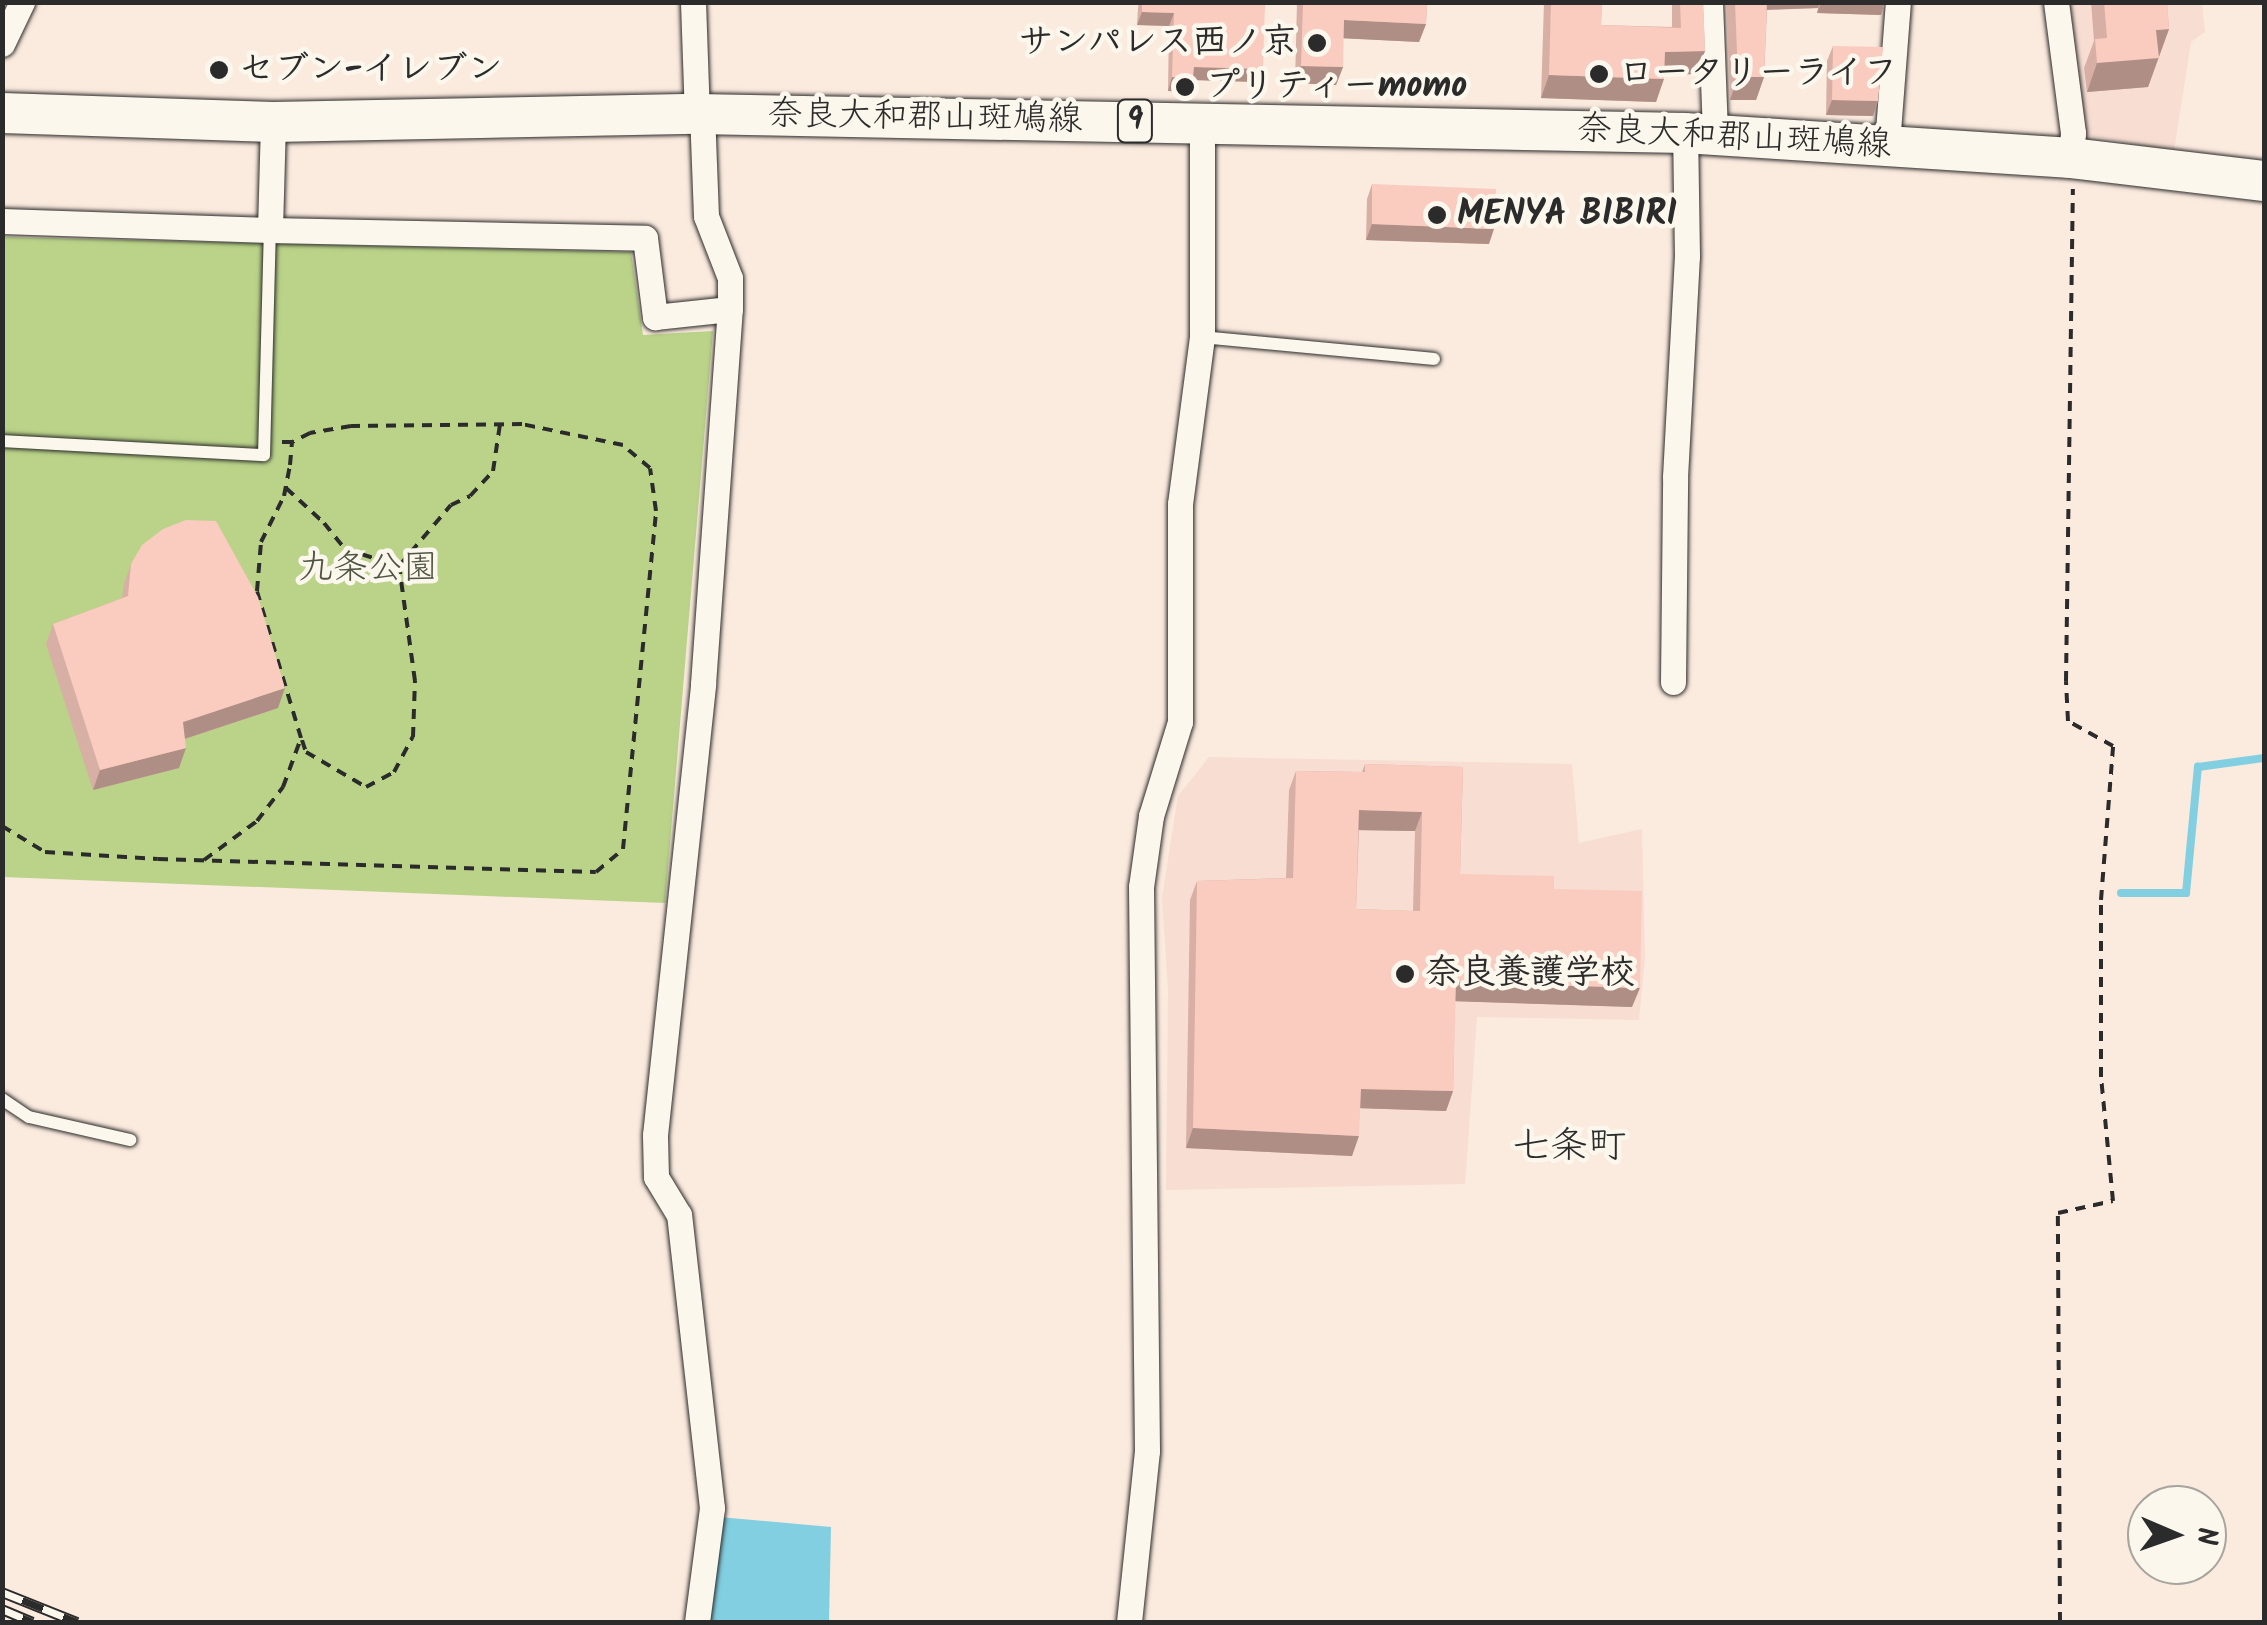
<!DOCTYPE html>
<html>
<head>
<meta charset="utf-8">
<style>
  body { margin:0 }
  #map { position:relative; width:2267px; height:1625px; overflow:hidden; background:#fbeade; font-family:Kalam,"Klee One",sans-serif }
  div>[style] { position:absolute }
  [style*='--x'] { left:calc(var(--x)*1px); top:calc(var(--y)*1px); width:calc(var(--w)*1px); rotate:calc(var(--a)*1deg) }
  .built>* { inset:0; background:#f7ddd2 }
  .green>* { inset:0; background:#bad389 }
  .water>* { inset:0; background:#82cfe1 }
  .stream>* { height:8px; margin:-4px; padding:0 4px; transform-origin:4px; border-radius:4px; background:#82cfe1 }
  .path>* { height:4px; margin-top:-2px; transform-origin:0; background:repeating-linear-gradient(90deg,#2b2b2b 0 10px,transparent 0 18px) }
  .roads { filter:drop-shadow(0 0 2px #2b2b2b) drop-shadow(0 0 2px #2b2b2b) }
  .lane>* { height:12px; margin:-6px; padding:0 6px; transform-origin:6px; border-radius:6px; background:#fbf7ec }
  .street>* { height:25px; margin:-12.5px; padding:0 12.5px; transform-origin:12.5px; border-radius:12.5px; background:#fbf7ec }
  .primary>* { height:40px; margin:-20px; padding:0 20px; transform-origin:20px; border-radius:20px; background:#fbf7ec }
  .rail>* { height:11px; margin-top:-5.5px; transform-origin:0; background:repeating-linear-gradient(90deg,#fbf7ec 0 22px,#2b2b2b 0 44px); box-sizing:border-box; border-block:2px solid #2b2b2b }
  .wall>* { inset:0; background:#d7afa4 }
  .shaded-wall>* { inset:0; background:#af8e86 }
  .building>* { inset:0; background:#facbbf }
  .dots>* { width:28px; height:28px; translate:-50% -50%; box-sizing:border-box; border:5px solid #fbf7ec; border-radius:50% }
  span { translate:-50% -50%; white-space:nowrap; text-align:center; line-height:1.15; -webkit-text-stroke:9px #fbf7ec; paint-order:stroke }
  .shield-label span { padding:2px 8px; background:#fbf7ec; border:2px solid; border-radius:8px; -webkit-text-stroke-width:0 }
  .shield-label { font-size:32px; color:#2b2b2b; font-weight:700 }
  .poi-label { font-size:35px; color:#2b2b2b; font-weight:700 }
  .right { translate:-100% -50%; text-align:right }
  .left { translate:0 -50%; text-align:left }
  .street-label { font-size:35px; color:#2b2b2b }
  .park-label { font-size:35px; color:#4f5542 }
  .neighbourhood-label { font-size:38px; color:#2b2b2b }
  .frame { position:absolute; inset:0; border:5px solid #2b2b2b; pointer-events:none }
  .north { position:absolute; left:2127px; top:1485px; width:100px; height:100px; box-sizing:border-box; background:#fbf7ec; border:2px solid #a8a59f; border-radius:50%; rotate:92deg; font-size:28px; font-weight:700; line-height:40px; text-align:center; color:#2b2b2b }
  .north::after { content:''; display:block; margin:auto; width:35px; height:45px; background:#2b2b2b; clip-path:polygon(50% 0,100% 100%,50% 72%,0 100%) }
</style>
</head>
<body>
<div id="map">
  <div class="built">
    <div style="clip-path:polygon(2061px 3px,2202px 3px,2205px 32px,2191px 42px,2174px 151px,2073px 133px)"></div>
    <div style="clip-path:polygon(1209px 757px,1572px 764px,1579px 843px,1642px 829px,1645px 958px,1639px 1020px,1477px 1017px,1465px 1184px,1166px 1190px,1168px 990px,1162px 897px,1178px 796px)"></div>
  </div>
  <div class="green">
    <div style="clip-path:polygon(3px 237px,631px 252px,643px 335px,713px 331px,665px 903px,3px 877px)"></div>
  </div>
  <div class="water">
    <div style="clip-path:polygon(719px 1517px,831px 1527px,829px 1622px,708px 1622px)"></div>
  </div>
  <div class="stream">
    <div style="--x:2121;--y:893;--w:65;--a:0"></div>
    <div style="--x:2186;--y:893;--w:127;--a:-84.6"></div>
    <div style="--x:2198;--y:767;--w:67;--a:-7.8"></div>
  </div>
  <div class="path">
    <div style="--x:286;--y:488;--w:52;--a:42.6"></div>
    <div style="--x:324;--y:523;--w:33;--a:51"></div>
    <div style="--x:345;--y:549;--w:57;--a:17.5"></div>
    <div style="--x:399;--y:566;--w:80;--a:-49.6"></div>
    <div style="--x:451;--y:505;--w:21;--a:-25"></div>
    <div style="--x:470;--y:496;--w:34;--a:-47"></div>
    <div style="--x:493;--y:471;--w:48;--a:-81.5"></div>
    <div style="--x:302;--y:740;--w:13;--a:72"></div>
    <div style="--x:306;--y:752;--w:69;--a:30.3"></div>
    <div style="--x:366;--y:787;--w:32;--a:-28"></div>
    <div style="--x:394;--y:772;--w:40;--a:-62"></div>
    <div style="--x:413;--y:737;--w:56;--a:-88"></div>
    <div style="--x:415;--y:681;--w:116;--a:-97.9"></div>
    <div style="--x:2;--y:826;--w:50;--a:31.2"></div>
    <div style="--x:45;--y:852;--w:113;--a:3.5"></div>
    <div style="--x:158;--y:859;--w:438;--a:1.7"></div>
    <div style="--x:596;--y:872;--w:35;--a:-40"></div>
    <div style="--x:623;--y:849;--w:340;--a:-84.4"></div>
    <div style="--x:656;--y:511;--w:43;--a:-97.9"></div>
    <div style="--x:650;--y:468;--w:35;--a:-140"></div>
    <div style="--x:623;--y:445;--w:103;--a:-168.3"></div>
    <div style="--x:522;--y:424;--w:171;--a:179.3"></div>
    <div style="--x:351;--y:426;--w:42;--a:170.3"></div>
    <div style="--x:310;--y:433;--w:20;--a:153"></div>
    <div style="--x:204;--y:860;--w:66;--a:-36.3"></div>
    <div style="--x:257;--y:821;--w:43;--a:-52.6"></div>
    <div style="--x:283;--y:787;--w:52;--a:-69.8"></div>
    <div style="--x:301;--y:738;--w:153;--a:-106.7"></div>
    <div style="--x:257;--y:591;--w:49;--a:-85.3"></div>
    <div style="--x:261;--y:542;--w:51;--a:-63.4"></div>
    <div style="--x:284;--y:496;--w:32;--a:-79"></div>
    <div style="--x:290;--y:465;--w:23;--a:-85"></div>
    <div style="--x:292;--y:442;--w:11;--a:180"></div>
    <div style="--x:2060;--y:1622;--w:409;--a:-90.3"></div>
    <div style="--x:2058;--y:1213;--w:56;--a:-12.3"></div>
    <div style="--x:2113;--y:1201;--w:125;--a:-95.5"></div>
    <div style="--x:2101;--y:1077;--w:177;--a:-90"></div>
    <div style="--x:2101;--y:900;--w:154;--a:-85.5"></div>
    <div style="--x:2113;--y:746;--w:51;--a:-150.9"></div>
    <div style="--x:2068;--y:721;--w:40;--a:-92.9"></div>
    <div style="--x:2066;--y:681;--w:492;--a:-89.2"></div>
  </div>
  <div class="roads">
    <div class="lane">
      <div style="--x:1202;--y:337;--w:233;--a:5.4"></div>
      <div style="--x:2;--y:441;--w:262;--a:3.1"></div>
      <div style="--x:264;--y:455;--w:225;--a:-88.5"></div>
      <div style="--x:2;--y:1099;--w:32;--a:34"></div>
      <div style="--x:29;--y:1117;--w:104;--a:12.8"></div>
    </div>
    <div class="street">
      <div style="--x:693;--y:2;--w:112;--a:88"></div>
      <div style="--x:1710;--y:2;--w:132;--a:87.8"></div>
      <div style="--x:2056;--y:2;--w:132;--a:82.6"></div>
      <div style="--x:2073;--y:133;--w:25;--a:95"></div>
      <div style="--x:2;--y:44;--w:47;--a:-64.5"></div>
      <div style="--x:273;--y:122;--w:108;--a:91.6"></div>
      <div style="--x:270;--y:230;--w:375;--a:1.2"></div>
      <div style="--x:645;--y:238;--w:80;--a:82.8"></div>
      <div style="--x:655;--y:317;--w:75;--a:-6.1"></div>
      <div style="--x:1887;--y:144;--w:142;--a:-85.6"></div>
      <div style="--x:2;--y:221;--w:268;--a:1.9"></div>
      <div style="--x:1673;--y:682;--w:205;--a:-89.4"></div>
      <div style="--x:1675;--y:477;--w:221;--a:-86.9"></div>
      <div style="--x:1687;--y:256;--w:123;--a:-90.9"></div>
      <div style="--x:697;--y:1622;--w:115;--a:-82.5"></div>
      <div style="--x:712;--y:1508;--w:295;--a:-96.4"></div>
      <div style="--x:679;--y:1215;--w:44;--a:-121.2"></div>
      <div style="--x:656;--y:1177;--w:42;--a:-91.4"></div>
      <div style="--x:655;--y:1135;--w:454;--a:-83.9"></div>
      <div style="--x:703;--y:684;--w:376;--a:-85.9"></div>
      <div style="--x:730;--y:309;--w:31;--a:-90"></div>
      <div style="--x:730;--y:278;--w:66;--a:-111.2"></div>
      <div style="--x:706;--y:216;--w:102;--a:-92.2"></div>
      <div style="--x:1129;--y:1622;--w:172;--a:-84"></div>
      <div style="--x:1147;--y:1451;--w:564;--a:-90.61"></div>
      <div style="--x:1141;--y:887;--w:72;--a:-82"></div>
      <div style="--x:1151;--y:816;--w:98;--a:-72.9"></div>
      <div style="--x:1180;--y:722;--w:218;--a:-90"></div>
      <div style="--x:1180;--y:504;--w:168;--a:-82.5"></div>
      <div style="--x:1202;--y:337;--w:214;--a:-90"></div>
    </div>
    <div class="primary">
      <div style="--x:2;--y:113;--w:271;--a:1.9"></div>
      <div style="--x:273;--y:122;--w:424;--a:-1.1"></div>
      <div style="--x:697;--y:114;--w:988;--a:1.1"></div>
      <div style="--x:1685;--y:133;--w:387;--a:3.7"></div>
      <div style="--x:2071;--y:158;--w:194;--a:6.8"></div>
    </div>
  </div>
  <div class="rail">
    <div style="--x:2;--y:1592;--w:81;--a:21.8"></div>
    <div style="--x:2;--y:1609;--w:33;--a:23"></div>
  </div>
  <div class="wall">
    <div style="clip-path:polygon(1139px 2px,1265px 2px,1258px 82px,1193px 80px,1188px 92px,1168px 91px,1169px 26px,1137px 25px,1138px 8px)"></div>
    <div style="clip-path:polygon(1297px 2px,1427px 2px,1426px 24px,1419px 42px,1343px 38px,1343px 67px,1336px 85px,1295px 83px)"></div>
    <div style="clip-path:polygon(1544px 2px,1602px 2px,1601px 25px,1672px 27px,1672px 2px,1703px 2px,1705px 51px,1696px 74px,1664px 75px,1656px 102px,1541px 98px)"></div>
    <div style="clip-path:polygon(1726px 2px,1885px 2px,1881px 15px,1817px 13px,1818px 8px,1767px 10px,1764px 77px,1756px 100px,1730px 100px)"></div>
    <div style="clip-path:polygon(2091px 2px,2167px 2px,2169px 29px,2148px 87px,2087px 92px,2084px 68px,2094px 41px)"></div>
    <div style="clip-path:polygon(1833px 46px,1878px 101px,1873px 116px,1826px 115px,1827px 61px)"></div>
    <div style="clip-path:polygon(1372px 184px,1489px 244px,1366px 240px,1367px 199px)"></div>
    <div style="clip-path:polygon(131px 564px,278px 708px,185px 739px,179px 768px,93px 790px,46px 644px,53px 624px,122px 598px,124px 584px)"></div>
    <div style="clip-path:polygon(evenodd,1365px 764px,1463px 767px,1460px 874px,1554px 889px,1632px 1007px,1455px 1001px,1453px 1091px,1446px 1111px,1360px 1108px,1352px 1156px,1186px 1148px,1190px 900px,1197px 881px,1286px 878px,1289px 790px,1296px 771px,1362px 772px,1365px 764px,1359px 830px,1415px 831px,1413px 911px,1356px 909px,1359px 830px)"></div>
  </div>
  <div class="shaded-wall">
    <div style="clip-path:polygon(1762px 2px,1820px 2px,1818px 8px,1760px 10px)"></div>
    <div style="clip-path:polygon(1821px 2px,1885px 2px,1881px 15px,1817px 13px)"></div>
    <div style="clip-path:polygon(1142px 12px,1174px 13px,1169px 26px,1137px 25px)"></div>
    <div style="clip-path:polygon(1344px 20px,1426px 24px,1419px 42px,1337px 38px)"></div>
    <div style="clip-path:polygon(2169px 29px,2148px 87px,2087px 92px,2097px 63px,2156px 30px)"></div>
    <div style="clip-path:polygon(1705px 51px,1696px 74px,1657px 75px,1665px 52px)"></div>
    <div style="clip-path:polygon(1301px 66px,1343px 67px,1336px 85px,1295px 83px)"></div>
    <div style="clip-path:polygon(1194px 67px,1263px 69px,1258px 82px,1193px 80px,1188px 92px,1168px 91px,1172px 77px)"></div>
    <div style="clip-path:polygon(1549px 75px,1664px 79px,1656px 102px,1541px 98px)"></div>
    <div style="clip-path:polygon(1738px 77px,1764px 77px,1756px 100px,1730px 100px)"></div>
    <div style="clip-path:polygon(1832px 100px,1878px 101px,1873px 116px,1826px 115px)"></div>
    <div style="clip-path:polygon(1372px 224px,1494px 229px,1489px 244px,1366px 240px)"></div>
    <div style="clip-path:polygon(285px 688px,278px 708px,175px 742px,183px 722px)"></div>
    <div style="clip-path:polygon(186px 748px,179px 768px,93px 790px,100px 770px)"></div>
    <div style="clip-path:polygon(1359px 810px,1422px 812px,1415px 831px,1352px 830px)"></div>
    <div style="clip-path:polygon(1456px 982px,1640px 988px,1632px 1007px,1448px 1001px)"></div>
    <div style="clip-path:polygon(1361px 1089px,1453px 1091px,1446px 1111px,1354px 1108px)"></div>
    <div style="clip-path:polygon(1193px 1128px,1359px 1136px,1352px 1156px,1186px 1148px)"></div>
  </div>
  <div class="building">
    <div style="clip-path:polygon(1142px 2px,1265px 2px,1263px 69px,1194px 67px,1193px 78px,1172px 77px,1174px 13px,1142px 12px)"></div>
    <div style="clip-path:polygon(1303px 2px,1427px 2px,1426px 24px,1344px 20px,1343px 67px,1301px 66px)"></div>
    <div style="clip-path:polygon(1551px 2px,1602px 2px,1601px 25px,1681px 28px,1680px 2px,1703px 2px,1705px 51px,1665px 52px,1664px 79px,1549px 75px)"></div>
    <div style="clip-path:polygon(1735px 2px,1767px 2px,1764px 77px,1738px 77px)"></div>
    <div style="clip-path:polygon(2104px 2px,2167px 2px,2169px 29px,2156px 30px,2159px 58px,2097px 63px,2095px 39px,2107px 38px)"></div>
    <div style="clip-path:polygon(1833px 46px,1883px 47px,1878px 101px,1832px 100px)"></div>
    <div style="clip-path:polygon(1372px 184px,1496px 189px,1494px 229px,1372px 224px)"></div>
    <div style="clip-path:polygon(186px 520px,216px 521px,258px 597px,285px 688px,183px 722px,186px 748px,100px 770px,53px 624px,128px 596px,131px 564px,142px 545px,163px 529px)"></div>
    <div style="clip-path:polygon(evenodd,1365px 764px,1463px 767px,1460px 874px,1554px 876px,1554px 889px,1642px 891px,1640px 988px,1456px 982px,1453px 1091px,1361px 1089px,1359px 1136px,1193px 1128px,1197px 881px,1293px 878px,1296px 771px,1365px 772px,1365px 764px,1359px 810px,1422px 812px,1420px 911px,1356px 909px,1359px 810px)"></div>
  </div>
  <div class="dots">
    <div style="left:1317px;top:43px;background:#2b2b2b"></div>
    <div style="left:219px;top:70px;background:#2b2b2b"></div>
    <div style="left:1599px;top:74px;background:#2b2b2b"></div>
    <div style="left:1185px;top:87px;background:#2b2b2b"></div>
    <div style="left:1437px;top:215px;background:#2b2b2b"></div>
    <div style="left:1405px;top:974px;background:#2b2b2b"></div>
  </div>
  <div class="shield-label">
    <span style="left:1135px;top:121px">9</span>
  </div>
  <div class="poi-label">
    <span class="right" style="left:1297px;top:43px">サンパレス西ノ京</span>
    <span class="left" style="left:239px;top:70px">セブン-イレブン</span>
    <span class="left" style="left:1619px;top:74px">ロータリーライフ</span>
    <span class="left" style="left:1205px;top:87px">プリティーmomo</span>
    <span class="left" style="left:1457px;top:215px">MENYA BIBIRI</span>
    <span class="left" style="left:1425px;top:974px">奈良養護学校</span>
  </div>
  <div class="street-label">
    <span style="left:925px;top:118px;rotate:1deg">奈良大和郡山斑鳩線</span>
    <span style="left:1734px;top:138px;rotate:3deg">奈良大和郡山斑鳩線</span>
  </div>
  <div class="park-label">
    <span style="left:368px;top:569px">九条公園</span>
  </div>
  <div class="neighbourhood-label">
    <span style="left:1569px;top:1148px">七条町</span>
  </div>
  <div class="frame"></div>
  <div class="north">N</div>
</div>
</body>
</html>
